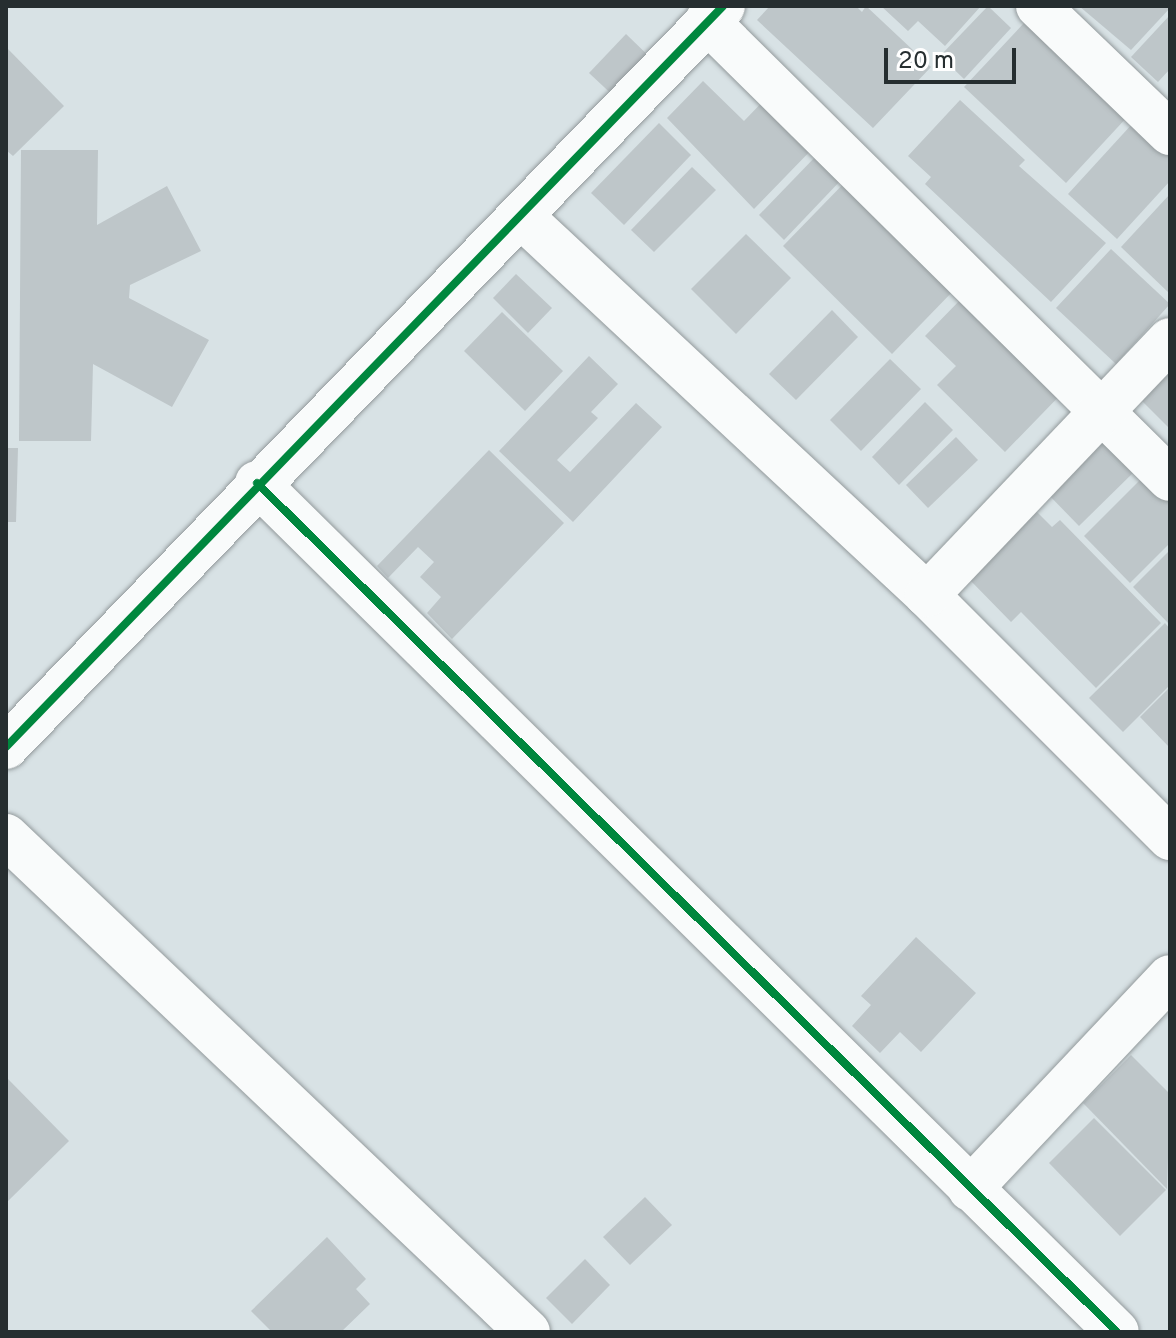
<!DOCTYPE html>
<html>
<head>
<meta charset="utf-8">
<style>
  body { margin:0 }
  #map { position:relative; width:1176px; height:1338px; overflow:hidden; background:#d8e2e5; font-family:Overpass,sans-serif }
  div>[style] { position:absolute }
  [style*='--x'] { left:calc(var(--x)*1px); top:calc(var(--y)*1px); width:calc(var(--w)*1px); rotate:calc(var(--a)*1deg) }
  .building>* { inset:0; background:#bec6c9 }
  .roads { filter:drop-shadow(0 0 2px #939a9c) drop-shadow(0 0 2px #939a9c) }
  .minor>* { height:44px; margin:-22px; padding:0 22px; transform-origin:22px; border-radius:22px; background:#f9fbfb }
  .cycleway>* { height:8px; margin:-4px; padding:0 4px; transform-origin:4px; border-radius:4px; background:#00873e }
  span { translate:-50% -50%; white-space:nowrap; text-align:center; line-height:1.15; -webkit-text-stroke:6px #fff; paint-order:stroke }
  .frame { position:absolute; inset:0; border:8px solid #262e30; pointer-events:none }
  .scale { position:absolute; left:884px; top:48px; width:132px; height:36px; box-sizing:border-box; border:4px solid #262e30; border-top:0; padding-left:10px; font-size:24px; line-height:28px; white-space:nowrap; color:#262e30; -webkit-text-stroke:6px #fff; paint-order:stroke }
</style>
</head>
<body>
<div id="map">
  <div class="building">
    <div style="clip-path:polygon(770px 6px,856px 6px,862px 12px,866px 6px,931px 67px,873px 128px,757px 20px)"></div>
    <div style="clip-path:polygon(881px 6px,981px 6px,945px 46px,918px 21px,908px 31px)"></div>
    <div style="clip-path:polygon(988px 6px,1011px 28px,964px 79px,940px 56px)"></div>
    <div style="clip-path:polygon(1079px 6px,1170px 6px,1170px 8px,1131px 50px)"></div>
    <div style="clip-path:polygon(1170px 15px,1170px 69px,1158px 82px,1131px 57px)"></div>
    <div style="clip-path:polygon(1024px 23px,1129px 115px,1066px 183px,964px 87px)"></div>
    <div style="clip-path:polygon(626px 34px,656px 63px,619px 101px,589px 73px)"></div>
    <div style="clip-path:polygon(6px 47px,64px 106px,13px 156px,6px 150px)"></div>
    <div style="clip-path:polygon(703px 81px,744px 121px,771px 93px,819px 142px,754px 209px,667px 118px)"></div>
    <div style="clip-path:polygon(960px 100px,1025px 160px,1019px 166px,1106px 243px,1051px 302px,925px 184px,931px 177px,908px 156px)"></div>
    <div style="clip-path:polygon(659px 123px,691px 155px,624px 225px,591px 193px)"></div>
    <div style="clip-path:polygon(1133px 123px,1170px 157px,1170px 181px,1117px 239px,1068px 194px)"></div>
    <div style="clip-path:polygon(21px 150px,98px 150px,97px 225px,167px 186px,201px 251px,130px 285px,129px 298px,209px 340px,172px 407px,93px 364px,91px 441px,19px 441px)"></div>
    <div style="clip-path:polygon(818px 154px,843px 178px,784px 240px,759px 215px)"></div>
    <div style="clip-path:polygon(692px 167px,716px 190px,654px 252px,631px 230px)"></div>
    <div style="clip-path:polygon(851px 176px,957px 287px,892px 354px,783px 246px)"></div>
    <div style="clip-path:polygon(1170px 194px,1170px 294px,1121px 247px)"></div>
    <div style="clip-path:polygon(746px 234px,791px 278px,736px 334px,691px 289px)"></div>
    <div style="clip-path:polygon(1111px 249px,1170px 304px,1116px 364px,1056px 308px)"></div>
    <div style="clip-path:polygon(516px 274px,552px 308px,528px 333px,493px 298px)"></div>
    <div style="clip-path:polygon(961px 299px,1070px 385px,1005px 452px,937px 385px,956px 366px,925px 336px)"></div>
    <div style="clip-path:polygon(832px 310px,858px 337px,796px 400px,769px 374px)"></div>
    <div style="clip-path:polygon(502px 312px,563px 371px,525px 411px,464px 351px)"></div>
    <div style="clip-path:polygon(589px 356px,618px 384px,591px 412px,598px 418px,557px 460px,570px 472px,636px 403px,662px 427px,573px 522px,499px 451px)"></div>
    <div style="clip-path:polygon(890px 359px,921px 389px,861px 451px,830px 420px)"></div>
    <div style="clip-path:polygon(1170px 361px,1170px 429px,1136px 395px)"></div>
    <div style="clip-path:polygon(925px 402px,953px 430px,899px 485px,872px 457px)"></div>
    <div style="clip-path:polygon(1102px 430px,1138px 468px,1079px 526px,1043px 489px)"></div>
    <div style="clip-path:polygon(956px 437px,978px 460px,928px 508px,906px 485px)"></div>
    <div style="clip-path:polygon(6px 448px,18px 448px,16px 522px,6px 522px)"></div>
    <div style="clip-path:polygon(489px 450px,564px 523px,452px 639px,427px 613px,441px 597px,420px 577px,434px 562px,418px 547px,388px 578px,377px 566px)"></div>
    <div style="clip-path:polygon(1153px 467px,1170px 484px,1170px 543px,1130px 583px,1084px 536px)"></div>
    <div style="clip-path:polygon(1036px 511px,1052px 527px,1060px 520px,1161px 623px,1096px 688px,1021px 612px,1011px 622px,968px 578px)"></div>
    <div style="clip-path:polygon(1170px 550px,1170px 625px,1133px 587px)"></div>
    <div style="clip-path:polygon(1165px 623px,1170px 629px,1170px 685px,1123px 732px,1089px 698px)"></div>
    <div style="clip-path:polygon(1170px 687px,1170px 748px,1140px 717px)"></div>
    <div style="clip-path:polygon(916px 937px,976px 993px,921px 1052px,900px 1032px,880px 1053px,852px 1026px,871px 1005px,861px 996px)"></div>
    <div style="clip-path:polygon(1131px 1055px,1170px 1094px,1167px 1189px,1083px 1103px)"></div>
    <div style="clip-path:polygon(8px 1079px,69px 1141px,6px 1203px,6px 1081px)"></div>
    <div style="clip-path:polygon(1094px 1118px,1166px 1190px,1120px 1236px,1049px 1163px)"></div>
    <div style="clip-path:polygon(645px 1197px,672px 1225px,630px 1265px,603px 1237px)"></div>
    <div style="clip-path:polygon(327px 1237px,366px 1279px,356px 1289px,370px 1304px,341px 1332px,272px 1332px,251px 1311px)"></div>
    <div style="clip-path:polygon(585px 1259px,610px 1285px,572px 1324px,546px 1298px)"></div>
  </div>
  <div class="roads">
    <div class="minor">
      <div style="--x:1038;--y:6;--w:183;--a:43.9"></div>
      <div style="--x:707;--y:21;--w:651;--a:44.69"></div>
      <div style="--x:523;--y:218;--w:553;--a:43.02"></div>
      <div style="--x:927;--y:595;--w:344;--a:45"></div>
      <div style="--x:257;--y:483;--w:1208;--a:44.63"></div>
      <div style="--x:927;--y:595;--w:352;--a:-46.4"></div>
      <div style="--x:6;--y:747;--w:1031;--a:-45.94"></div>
      <div style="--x:6;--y:836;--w:720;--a:43.54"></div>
      <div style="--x:970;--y:1189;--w:291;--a:-46.7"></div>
    </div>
  </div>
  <div class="cycleway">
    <div style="--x:257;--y:483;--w:1208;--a:44.63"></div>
    <div style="--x:6;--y:747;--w:1031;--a:-45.94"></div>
  </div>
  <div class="frame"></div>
  <div class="scale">20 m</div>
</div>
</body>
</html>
